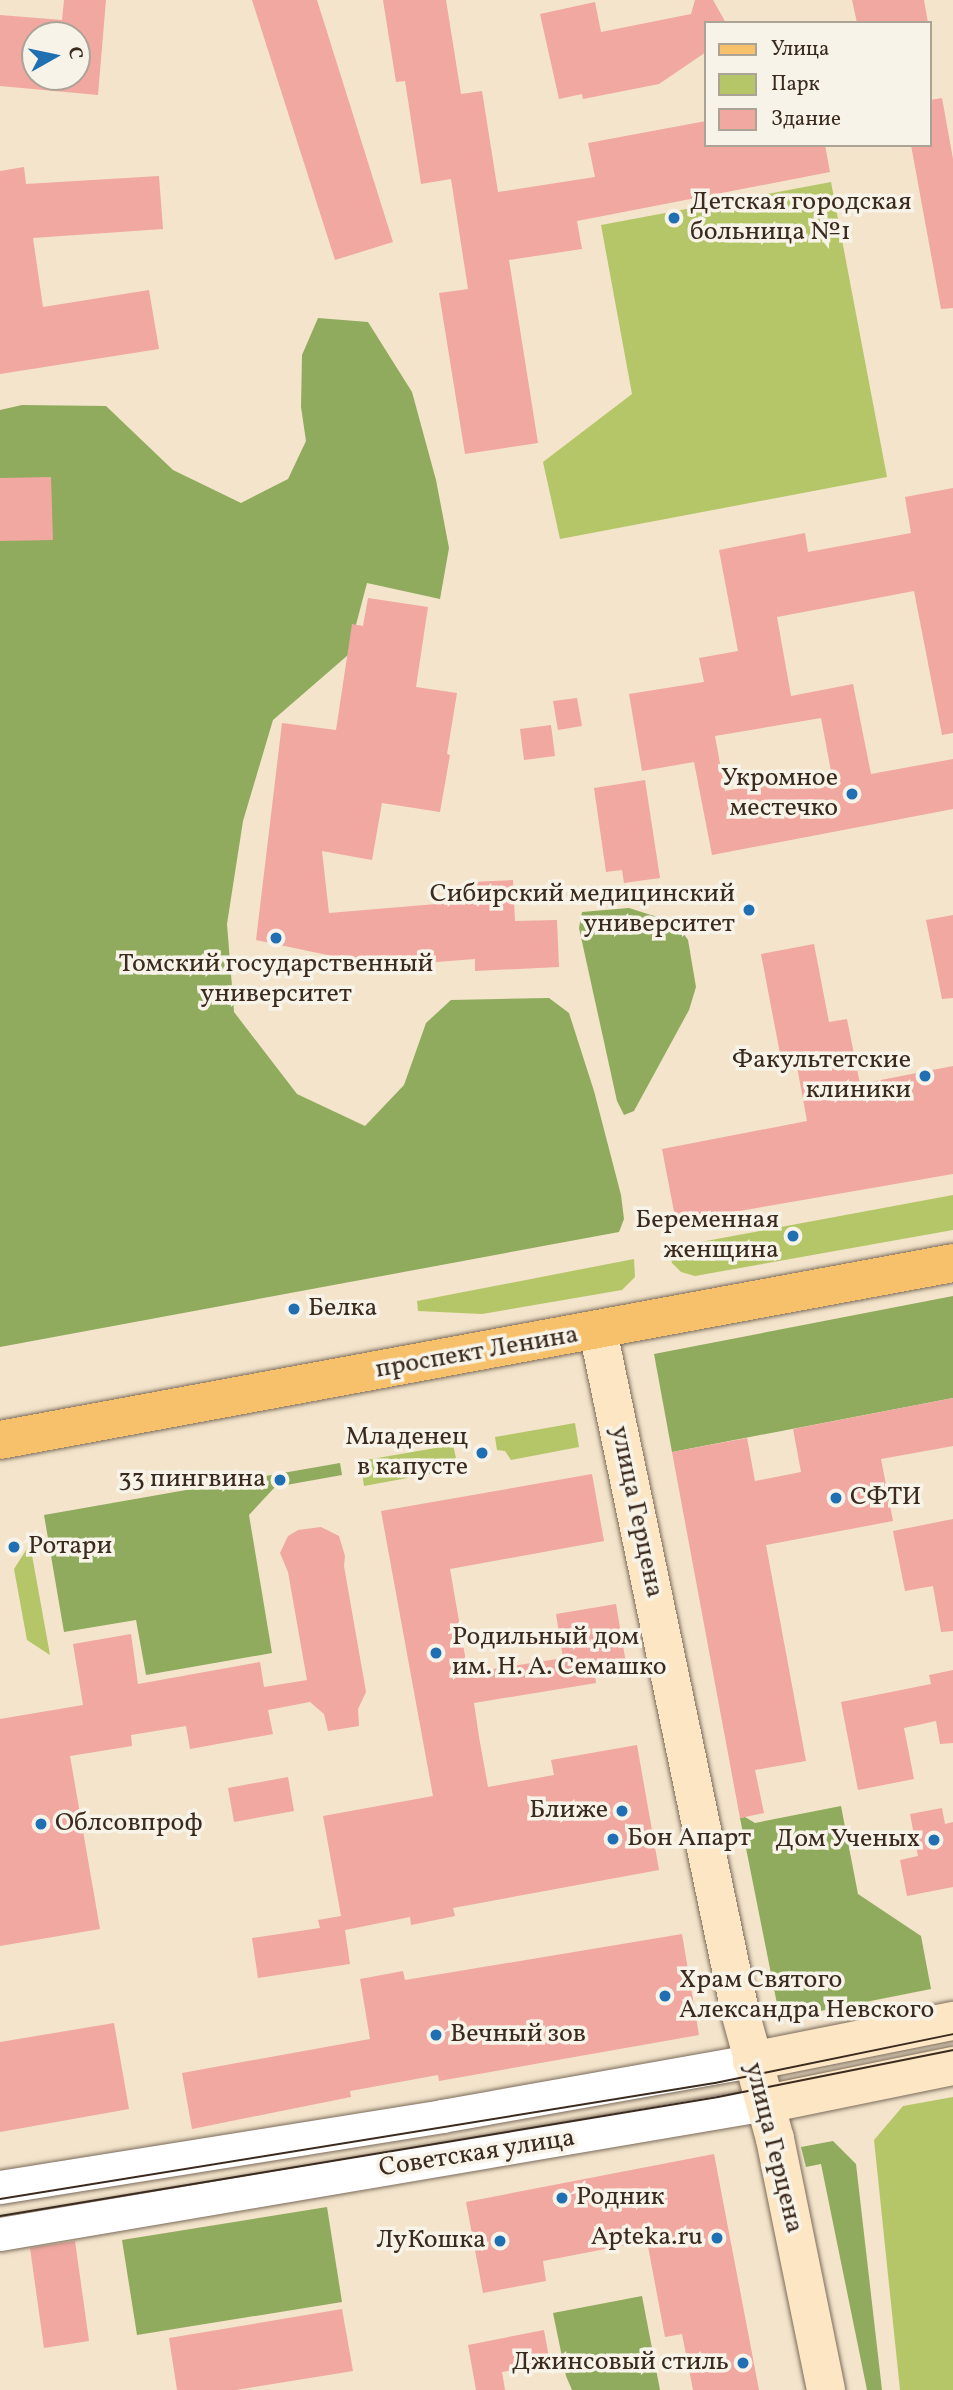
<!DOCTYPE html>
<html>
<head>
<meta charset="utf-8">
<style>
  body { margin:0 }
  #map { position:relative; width:953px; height:2390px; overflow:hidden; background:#f3e4cb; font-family:Vollkorn,serif }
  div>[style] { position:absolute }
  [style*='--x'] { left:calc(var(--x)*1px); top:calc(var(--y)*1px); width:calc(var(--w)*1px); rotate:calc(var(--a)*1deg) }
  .green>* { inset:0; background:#b5c669 }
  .forest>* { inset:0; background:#90ab5d }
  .building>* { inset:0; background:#f0a8a1 }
  .roads { filter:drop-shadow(0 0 2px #7b6b5b) drop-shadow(0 0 2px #7b6b5b) }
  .street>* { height:33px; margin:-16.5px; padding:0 16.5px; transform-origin:16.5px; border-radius:16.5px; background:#fff }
  .secondary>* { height:38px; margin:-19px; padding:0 19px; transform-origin:19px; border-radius:19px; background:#fce6c4 }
  .primary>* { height:38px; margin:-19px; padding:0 19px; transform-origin:19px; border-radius:19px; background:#f7c06b }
  .tram>* { height:2px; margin:-1px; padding:0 1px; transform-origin:1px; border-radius:1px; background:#3b2a1e }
  .dots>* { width:19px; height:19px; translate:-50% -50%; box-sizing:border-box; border:4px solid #f7f3e8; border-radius:50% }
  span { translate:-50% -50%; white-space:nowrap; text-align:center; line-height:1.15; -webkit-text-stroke:7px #f7f3e8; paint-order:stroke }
  .poi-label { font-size:26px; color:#3b2a1e }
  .left { translate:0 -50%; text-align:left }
  .right { translate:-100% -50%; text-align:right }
  .street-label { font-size:26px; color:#3b2a1e }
  .legend { position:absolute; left:704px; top:21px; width:228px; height:126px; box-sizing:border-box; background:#f7f3e8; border:2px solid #aca397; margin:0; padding:9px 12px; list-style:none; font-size:21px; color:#3b2a1e }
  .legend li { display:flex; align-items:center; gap:14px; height:35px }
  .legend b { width:35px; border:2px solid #aca397 }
  .north { position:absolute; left:21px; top:21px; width:70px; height:70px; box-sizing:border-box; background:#f7f3e8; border:2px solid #aca397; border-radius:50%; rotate:81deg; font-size:19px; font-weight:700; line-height:28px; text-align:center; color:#3b2a1e }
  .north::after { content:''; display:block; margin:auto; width:24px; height:32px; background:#1f6fb2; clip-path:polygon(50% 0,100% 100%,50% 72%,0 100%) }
</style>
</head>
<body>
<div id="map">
  <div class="green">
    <div style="clip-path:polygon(831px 182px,887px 477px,560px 539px,543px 462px,632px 394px,601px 225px)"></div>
    <div style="clip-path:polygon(953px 1195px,953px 1230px,695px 1276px,681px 1272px,672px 1263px,668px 1248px)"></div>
    <div style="clip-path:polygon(634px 1259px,635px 1277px,622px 1290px,482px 1314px,418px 1311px,417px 1301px)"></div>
    <div style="clip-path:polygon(575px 1423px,579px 1447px,511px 1460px,505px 1451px,497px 1450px,495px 1437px)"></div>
    <div style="clip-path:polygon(453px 1445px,456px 1458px,447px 1464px,446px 1471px,364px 1486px,360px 1461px)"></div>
    <div style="clip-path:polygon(30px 1544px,50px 1655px,27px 1640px,14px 1569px)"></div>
    <div style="clip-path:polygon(953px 2097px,953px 2390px,900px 2390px,874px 2140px,903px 2106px)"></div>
  </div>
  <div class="forest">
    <div style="clip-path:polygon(318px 318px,368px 322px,412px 392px,436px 480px,449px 548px,440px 599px,367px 583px,348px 655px,273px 720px,243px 821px,227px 924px,234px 1012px,297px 1094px,365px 1126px,404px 1085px,426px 1023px,451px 1000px,549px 998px,569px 1013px,594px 1091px,621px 1195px,624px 1219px,619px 1232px,0 1347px,0 410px,22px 405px,106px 406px,173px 470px,241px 503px,288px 479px,306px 441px,301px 407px,302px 355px)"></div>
    <div style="clip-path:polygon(629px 908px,676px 923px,688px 940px,696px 987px,689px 1010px,634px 1111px,624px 1115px,617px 1101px,579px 928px,582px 912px)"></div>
    <div style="clip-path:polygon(953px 1296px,953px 1398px,672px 1452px,654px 1354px)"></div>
    <div style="clip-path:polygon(340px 1463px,342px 1475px,275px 1487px,249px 1515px,272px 1653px,146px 1675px,136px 1620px,64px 1632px,44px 1515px)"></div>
    <div style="clip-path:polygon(841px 1806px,858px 1894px,921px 1936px,931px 1989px,780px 2019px,740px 1818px,745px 1817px,755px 1823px)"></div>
    <div style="clip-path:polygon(833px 2141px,856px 2164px,882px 2390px,867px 2390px,821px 2164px,806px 2167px,801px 2147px)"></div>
    <div style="clip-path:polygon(327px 2207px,342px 2302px,137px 2335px,122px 2240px)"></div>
    <div style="clip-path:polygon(642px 2296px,660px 2390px,572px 2390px,566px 2376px,553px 2313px)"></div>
  </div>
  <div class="building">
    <div style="clip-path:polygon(evenodd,64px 0,106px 0,98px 95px,0 86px,0 15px,62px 20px,64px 0,35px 35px,77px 35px,77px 77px,35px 77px,35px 35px)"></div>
    <div style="clip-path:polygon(252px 0,317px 0,393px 242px,335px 260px)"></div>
    <div style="clip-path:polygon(383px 0,446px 0,461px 94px,482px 91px,498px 192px,595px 177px,588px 143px,706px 121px,706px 145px,825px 145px,830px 172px,577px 221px,582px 249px,509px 260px,538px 443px,465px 454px,439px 293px,468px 289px,451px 179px,421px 184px,405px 81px,396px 82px)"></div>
    <div style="clip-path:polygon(695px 0,713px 0,726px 23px,706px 23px,706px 52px,659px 84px,583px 99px,582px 94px,559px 99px,540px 14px,595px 2px,601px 32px,691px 14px)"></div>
    <div style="clip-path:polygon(852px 0,924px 0,928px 23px,857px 23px)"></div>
    <div style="clip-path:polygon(942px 98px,953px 159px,953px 308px,941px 309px,911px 145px,930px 145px,930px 100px)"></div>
    <div style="clip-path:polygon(24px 167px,26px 184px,159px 176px,163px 229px,33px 238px,43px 307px,149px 290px,159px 349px,0 374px,0 171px)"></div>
    <div style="clip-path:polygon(51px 477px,53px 540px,0 541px,0 478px)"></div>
    <div style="clip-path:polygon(evenodd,953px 488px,953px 733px,942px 735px,914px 591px,777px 617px,791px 696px,853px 684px,871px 774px,953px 759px,953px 809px,712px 855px,694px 762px,642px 771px,629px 694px,704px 682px,699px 658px,738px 651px,719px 550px,805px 533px,808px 552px,911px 533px,905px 497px,953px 488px,821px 718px,831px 771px,725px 791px,715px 736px,821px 718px)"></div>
    <div style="clip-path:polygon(368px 598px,428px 607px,416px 687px,457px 693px,447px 754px,450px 755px,440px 812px,382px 803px,372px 860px,322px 851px,329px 913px,472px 901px,471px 882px,513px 880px,515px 921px,557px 920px,559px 967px,475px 971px,475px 959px,334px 970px,332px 956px,256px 940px,282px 723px,336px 730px,352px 624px,363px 626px)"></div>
    <div style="clip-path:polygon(577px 698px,582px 726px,558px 730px,553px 701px)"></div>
    <div style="clip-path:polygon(551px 725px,555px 756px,524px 760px,520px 729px)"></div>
    <div style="clip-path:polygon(645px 780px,660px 878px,624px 883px,622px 870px,606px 872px,594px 788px)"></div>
    <div style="clip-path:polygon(953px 915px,953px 998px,942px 999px,926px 920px)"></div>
    <div style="clip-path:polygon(814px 944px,829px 1022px,847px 1019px,860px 1084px,953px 1066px,953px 1174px,676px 1222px,662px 1149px,807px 1121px,796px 1061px,782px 1064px,761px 954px)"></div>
    <div style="clip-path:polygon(953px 1398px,953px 1446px,881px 1459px,893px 1521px,766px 1545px,806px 1761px,755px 1770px,764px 1813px,740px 1818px,672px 1452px,747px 1438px,755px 1481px,801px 1472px,793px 1429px)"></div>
    <div style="clip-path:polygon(592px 1474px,604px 1541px,450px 1569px,468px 1673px,563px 1658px,556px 1614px,616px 1604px,627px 1669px,595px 1675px,596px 1683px,474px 1703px,479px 1737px,488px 1787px,554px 1775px,551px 1760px,637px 1745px,659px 1870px,453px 1908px,455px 1916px,411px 1925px,410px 1917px,345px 1930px,350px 1964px,258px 1978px,252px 1938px,320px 1928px,318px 1920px,341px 1916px,323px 1816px,433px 1796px,381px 1511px)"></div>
    <div style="clip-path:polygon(953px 1519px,953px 1631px,941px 1632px,933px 1586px,905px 1591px,893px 1531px)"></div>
    <div style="clip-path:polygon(321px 1527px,339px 1536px,345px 1556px,344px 1566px,366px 1692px,358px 1709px,359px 1726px,328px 1731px,324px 1714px,310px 1702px,268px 1710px,273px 1734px,190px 1749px,186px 1726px,131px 1735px,132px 1746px,70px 1756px,100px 1929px,0 1946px,0 1719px,83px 1705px,73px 1644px,131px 1634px,138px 1684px,260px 1662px,264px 1687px,307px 1680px,288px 1572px,280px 1553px,288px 1536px,298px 1530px)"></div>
    <div style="clip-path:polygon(953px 1670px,953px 1743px,940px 1744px,936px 1721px,904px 1728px,914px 1779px,858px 1790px,841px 1702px,931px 1684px,929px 1675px)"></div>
    <div style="clip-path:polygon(288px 1777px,294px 1811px,234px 1822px,228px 1788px)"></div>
    <div style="clip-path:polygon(942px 1808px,945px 1824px,953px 1822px,953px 1887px,907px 1896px,900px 1860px,918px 1856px,910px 1814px)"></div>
    <div style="clip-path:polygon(682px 1934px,699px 2035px,439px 2081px,438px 2075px,350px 2091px,351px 2097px,192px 2129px,182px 2073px,370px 2039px,360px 1979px,403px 1971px,405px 1980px)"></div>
    <div style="clip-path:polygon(114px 2023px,129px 2109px,0 2132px,0 2042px)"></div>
    <div style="clip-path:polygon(714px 2154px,759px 2390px,693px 2390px,682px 2334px,665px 2337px,647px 2241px,543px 2261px,546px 2281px,483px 2293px,466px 2202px)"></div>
    <div style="clip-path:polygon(75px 2241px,89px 2341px,44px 2348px,30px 2248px)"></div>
    <div style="clip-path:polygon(342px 2309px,353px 2371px,236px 2390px,177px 2390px,169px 2338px)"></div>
    <div style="clip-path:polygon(544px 2330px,550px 2363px,502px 2372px,505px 2390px,476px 2390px,468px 2345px)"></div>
  </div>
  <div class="roads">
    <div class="street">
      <div style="--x:0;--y:2187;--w:448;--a:-9.1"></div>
      <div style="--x:442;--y:2116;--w:315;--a:-10.1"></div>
      <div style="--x:0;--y:2234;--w:777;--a:-9.63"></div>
    </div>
    <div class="secondary">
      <div style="--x:598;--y:1331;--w:696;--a:78.22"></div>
      <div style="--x:740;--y:2012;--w:132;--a:74.6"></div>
      <div style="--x:775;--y:2139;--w:256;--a:78.5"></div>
      <div style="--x:752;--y:2061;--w:205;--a:-11.3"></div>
      <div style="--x:766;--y:2104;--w:191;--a:-11.5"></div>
    </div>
    <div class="primary">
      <div style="--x:0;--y:1440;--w:969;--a:-10.52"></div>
    </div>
  </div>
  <div class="tram">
    <div style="--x:0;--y:2199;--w:724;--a:-9.22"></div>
    <div style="--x:715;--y:2083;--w:243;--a:-11.6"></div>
    <div style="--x:0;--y:2216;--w:728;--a:-9.41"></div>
    <div style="--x:718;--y:2097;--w:240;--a:-11.3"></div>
  </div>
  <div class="dots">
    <div style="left:674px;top:218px;background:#1f6fb2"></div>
    <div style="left:852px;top:794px;background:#1f6fb2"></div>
    <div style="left:749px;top:910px;background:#1f6fb2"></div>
    <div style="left:276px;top:938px;background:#1f6fb2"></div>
    <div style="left:925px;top:1076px;background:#1f6fb2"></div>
    <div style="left:793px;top:1236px;background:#1f6fb2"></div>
    <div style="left:294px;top:1309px;background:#1f6fb2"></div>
    <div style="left:482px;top:1453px;background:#1f6fb2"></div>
    <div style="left:280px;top:1480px;background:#1f6fb2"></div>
    <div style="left:836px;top:1498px;background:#1f6fb2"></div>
    <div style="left:14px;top:1547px;background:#1f6fb2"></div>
    <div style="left:436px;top:1653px;background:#1f6fb2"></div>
    <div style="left:622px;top:1811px;background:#1f6fb2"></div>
    <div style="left:41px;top:1824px;background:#1f6fb2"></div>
    <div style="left:613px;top:1839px;background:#1f6fb2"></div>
    <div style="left:934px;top:1840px;background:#1f6fb2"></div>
    <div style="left:665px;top:1996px;background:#1f6fb2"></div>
    <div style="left:436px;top:2035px;background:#1f6fb2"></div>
    <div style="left:562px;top:2198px;background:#1f6fb2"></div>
    <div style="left:717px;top:2238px;background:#1f6fb2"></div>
    <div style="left:500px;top:2241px;background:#1f6fb2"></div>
    <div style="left:743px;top:2363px;background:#1f6fb2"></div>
  </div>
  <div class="poi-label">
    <span class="left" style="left:690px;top:218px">Детская городская<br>больница №1</span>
    <span class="right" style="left:838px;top:794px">Укромное<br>местечко</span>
    <span class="right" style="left:735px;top:910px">Сибирский медицинский<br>университет</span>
    <span style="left:276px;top:980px">Томский государственный<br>университет</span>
    <span class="right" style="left:911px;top:1076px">Факультетские<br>клиники</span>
    <span class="right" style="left:779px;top:1236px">Беременная<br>женщина</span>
    <span class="left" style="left:308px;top:1309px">Белка</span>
    <span class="right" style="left:468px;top:1453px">Младенец<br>в капусте</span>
    <span class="right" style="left:266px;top:1480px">33 пингвина</span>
    <span class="left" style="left:850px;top:1498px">СФТИ</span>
    <span class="left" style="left:28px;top:1547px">Ротари</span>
    <span class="left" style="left:452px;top:1653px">Родильный дом<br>им. Н. А. Семашко</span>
    <span class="right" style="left:608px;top:1811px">Ближе</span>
    <span class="left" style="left:55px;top:1824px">Облсовпроф</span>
    <span class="left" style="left:627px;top:1839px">Бон Апарт</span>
    <span class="right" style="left:920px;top:1840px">Дом Ученых</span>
    <span class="left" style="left:679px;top:1996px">Храм Святого<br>Александра Невского</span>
    <span class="left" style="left:450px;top:2035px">Вечный зов</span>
    <span class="left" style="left:576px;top:2198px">Родник</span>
    <span class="right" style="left:703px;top:2238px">Apteka.ru</span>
    <span class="right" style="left:486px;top:2241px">ЛуКошка</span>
    <span class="right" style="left:729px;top:2363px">Джинсовый стиль</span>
  </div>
  <div class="street-label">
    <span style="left:477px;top:1353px;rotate:-10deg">проспект Ленина</span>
    <span style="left:636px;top:1512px;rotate:78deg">улица Герцена</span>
    <span style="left:773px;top:2148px;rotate:76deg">улица Герцена</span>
    <span style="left:477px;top:2154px;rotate:-9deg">Советская улица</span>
  </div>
  <ul class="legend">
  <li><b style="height:9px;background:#f7c06b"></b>Улица</li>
  <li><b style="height:19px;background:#b5c669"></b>Парк</li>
  <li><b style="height:19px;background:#f0a8a1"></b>Здание</li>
  </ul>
  <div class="north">С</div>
</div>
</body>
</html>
